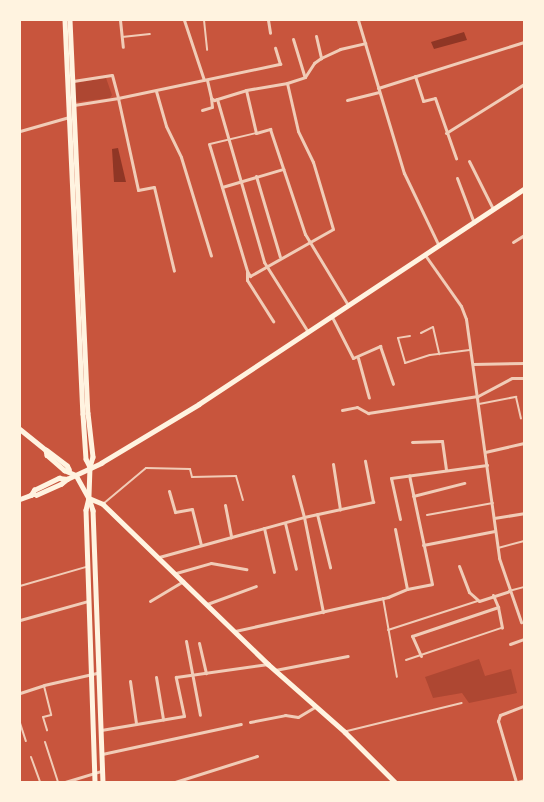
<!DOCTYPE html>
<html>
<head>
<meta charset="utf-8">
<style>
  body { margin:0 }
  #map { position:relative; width:544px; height:802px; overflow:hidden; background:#c8553d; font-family:"Alegreya Sans",sans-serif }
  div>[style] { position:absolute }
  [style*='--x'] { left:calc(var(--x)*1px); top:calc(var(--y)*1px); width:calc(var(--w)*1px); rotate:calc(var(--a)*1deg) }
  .green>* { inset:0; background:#ae4732 }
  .water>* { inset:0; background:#8f3625 }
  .service>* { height:2px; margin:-1px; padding:0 1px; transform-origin:1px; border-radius:1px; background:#f1ccb7 }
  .minor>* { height:3px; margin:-1.5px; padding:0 1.5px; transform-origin:1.5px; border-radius:1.5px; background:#f1ccb7 }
  .secondary>* { height:4.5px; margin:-2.25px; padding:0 2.25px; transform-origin:2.25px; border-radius:2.25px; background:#fff3e0 }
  span { translate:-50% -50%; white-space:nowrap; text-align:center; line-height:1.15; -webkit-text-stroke:5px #fff3e0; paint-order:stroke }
  .frame { position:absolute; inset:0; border:21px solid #fff3e0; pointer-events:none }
</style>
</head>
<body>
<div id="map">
  <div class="green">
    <div style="clip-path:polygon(106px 78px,112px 95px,110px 98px,76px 102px,75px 83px)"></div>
    <div style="clip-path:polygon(479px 659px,485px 676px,511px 669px,517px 693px,469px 703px,462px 693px,433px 698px,425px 677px)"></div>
  </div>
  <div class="water">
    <div style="clip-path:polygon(464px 32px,467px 40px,434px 49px,431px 42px)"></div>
    <div style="clip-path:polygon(118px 148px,126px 182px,114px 182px,112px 149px)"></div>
  </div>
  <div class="service">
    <div style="--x:204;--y:20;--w:30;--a:84"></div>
    <div style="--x:122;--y:37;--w:28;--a:-6"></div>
    <div style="--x:210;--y:144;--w:47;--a:-13.4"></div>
    <div style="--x:421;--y:333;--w:13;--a:-27"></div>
    <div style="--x:433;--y:327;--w:28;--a:77"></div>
    <div style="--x:410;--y:336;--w:12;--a:171"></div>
    <div style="--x:398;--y:338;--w:26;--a:74"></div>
    <div style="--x:405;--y:363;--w:26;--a:-18"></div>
    <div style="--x:430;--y:355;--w:40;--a:-7.1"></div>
    <div style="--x:479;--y:404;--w:38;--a:-11"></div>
    <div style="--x:516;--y:397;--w:22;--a:77"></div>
    <div style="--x:103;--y:504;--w:56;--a:-39.9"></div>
    <div style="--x:146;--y:468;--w:44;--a:1.3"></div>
    <div style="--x:190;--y:469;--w:8;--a:76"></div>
    <div style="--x:192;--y:477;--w:44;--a:-1.3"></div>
    <div style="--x:236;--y:476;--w:25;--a:74"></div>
    <div style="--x:427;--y:515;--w:67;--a:-10.3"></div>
    <div style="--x:498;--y:548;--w:27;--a:-15"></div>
    <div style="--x:20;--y:586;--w:69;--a:-16.1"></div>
    <div style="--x:509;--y:591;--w:16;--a:-15"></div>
    <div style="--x:383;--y:598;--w:80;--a:80"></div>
    <div style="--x:388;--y:630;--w:95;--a:-17.9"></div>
    <div style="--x:406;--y:660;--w:100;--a:-18.6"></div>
    <div style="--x:44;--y:686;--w:30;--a:76"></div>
    <div style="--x:51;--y:715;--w:8;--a:166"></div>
    <div style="--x:43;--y:717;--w:14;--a:73"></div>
    <div style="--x:20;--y:723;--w:19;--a:72"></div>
    <div style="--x:347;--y:731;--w:118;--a:-13.7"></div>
    <div style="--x:45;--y:742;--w:42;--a:72"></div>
    <div style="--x:31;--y:757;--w:27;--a:70"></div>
  </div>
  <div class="minor">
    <div style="--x:120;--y:20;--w:27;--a:84"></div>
    <div style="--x:184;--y:20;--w:63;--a:71.6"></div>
    <div style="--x:268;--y:20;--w:13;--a:81"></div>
    <div style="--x:358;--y:20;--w:160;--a:73.3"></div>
    <div style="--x:404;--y:173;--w:81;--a:64.4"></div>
    <div style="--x:316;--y:36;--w:23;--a:77"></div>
    <div style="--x:293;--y:39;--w:39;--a:73"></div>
    <div style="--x:415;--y:76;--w:26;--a:72"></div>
    <div style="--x:423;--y:101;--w:12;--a:-14"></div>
    <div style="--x:435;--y:98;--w:64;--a:70.7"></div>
    <div style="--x:207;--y:80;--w:18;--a:77"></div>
    <div style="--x:211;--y:98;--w:4;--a:34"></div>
    <div style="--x:214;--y:100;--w:34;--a:-17"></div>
    <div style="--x:246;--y:90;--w:42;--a:-9.7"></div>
    <div style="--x:287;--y:83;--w:19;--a:-18"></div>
    <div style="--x:305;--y:77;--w:17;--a:-57"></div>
    <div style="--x:314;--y:63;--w:9;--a:-36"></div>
    <div style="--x:321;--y:58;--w:21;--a:-25"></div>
    <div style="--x:340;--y:49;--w:26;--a:-13"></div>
    <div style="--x:73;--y:81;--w:39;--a:-9"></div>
    <div style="--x:112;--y:75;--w:24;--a:75"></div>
    <div style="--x:118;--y:98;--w:166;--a:-11.9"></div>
    <div style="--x:280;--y:64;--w:17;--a:-107"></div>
    <div style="--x:378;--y:88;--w:153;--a:-17.5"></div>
    <div style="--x:246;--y:90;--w:44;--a:76.9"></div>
    <div style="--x:256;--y:133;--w:15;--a:-16"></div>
    <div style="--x:270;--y:129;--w:111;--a:71.6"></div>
    <div style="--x:305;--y:234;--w:83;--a:58.8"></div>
    <div style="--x:156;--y:91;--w:36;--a:74"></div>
    <div style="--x:166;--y:126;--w:34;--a:64"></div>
    <div style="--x:181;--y:157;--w:103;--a:73.1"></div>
    <div style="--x:217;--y:99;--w:170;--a:73.9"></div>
    <div style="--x:264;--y:262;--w:83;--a:57.8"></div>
    <div style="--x:347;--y:100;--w:33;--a:-14"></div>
    <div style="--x:74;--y:105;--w:45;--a:-9"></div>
    <div style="--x:118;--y:98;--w:94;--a:77.7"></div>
    <div style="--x:138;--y:190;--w:16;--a:-11"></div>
    <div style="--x:154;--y:187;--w:86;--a:76.6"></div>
    <div style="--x:202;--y:110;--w:10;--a:-17"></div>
    <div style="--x:212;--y:107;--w:9;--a:-96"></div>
    <div style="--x:20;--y:131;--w:51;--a:-15.9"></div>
    <div style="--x:446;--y:133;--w:92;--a:-32.1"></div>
    <div style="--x:209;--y:144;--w:133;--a:73.3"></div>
    <div style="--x:247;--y:271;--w:6;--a:59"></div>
    <div style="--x:250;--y:276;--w:95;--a:-29.5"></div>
    <div style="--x:333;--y:229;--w:70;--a:-106.6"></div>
    <div style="--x:313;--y:162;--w:34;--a:-116"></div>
    <div style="--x:298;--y:131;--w:49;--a:-102.9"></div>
    <div style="--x:469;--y:161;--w:54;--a:63.4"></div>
    <div style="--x:256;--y:176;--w:84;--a:73.5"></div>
    <div style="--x:457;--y:178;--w:48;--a:69.3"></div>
    <div style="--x:222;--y:187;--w:64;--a:-16.4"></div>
    <div style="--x:513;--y:242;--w:13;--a:-32"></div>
    <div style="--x:425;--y:255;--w:62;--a:54.8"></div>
    <div style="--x:461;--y:306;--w:14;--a:69"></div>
    <div style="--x:466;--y:319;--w:241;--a:82.1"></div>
    <div style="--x:499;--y:558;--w:68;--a:71"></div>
    <div style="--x:247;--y:272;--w:8;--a:90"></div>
    <div style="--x:247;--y:280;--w:49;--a:57.6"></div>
    <div style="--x:332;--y:317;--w:46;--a:62.9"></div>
    <div style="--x:353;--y:358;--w:30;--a:-24"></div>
    <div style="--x:380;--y:346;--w:40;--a:71.1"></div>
    <div style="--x:358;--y:358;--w:41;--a:74.6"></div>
    <div style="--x:473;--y:364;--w:51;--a:-1.1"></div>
    <div style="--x:342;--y:410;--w:15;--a:-11"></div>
    <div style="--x:357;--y:407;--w:13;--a:29"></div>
    <div style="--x:368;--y:413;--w:111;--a:-8.8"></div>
    <div style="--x:478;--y:396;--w:38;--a:-28"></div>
    <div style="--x:512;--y:378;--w:12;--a:0"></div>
    <div style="--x:412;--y:442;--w:30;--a:-2"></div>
    <div style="--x:442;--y:441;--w:29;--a:82"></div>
    <div style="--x:485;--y:452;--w:40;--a:-13"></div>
    <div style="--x:333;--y:464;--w:46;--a:81.2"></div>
    <div style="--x:293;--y:476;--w:42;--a:75"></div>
    <div style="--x:304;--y:517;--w:97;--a:78.7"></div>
    <div style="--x:169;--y:491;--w:22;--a:74"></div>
    <div style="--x:175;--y:512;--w:17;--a:-10"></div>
    <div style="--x:192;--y:509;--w:37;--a:76"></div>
    <div style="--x:413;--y:496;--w:53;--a:-14.3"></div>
    <div style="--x:225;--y:505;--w:33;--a:79"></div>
    <div style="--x:317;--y:514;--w:55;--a:76.2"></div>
    <div style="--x:494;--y:518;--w:30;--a:-9"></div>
    <div style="--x:400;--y:519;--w:42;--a:-102.4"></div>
    <div style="--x:391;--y:478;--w:97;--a:-7.7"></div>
    <div style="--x:285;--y:523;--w:47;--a:76.6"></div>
    <div style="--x:264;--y:528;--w:45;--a:77.2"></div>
    <div style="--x:395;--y:529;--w:61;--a:78.7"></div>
    <div style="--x:423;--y:545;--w:73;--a:-11"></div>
    <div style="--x:159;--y:557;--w:150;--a:-15.4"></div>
    <div style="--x:304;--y:517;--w:71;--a:-12.3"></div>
    <div style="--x:373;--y:502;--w:42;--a:-101"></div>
    <div style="--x:459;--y:566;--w:28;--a:69"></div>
    <div style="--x:469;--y:592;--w:13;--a:42"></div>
    <div style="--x:479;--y:601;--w:32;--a:-18"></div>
    <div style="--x:176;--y:573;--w:36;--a:-16"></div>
    <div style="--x:211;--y:563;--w:36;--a:10"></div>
    <div style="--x:493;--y:595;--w:13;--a:67"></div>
    <div style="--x:498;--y:607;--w:21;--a:79"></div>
    <div style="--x:150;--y:601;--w:39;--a:-31"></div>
    <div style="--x:207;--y:604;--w:52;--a:-20.2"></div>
    <div style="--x:20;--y:620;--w:71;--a:-15.6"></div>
    <div style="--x:235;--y:631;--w:157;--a:-12.5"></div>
    <div style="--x:388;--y:597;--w:21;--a:-23"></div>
    <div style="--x:407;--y:589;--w:25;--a:-11"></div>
    <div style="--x:432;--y:584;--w:111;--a:-101.9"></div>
    <div style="--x:186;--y:641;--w:75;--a:79.3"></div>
    <div style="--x:199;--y:643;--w:31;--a:77"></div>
    <div style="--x:510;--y:644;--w:15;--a:-20"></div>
    <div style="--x:421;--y:656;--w:22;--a:-114"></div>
    <div style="--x:412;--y:636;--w:91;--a:-18.6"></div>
    <div style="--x:275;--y:670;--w:74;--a:-10.9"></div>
    <div style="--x:156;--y:677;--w:43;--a:80.5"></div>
    <div style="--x:130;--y:681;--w:42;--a:81.9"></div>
    <div style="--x:20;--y:693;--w:25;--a:-18"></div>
    <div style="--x:44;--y:685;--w:54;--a:-12.8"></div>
    <div style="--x:250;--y:722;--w:36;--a:-11"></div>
    <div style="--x:285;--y:715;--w:13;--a:9"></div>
    <div style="--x:298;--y:717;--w:21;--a:-31"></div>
    <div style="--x:101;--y:730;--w:84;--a:-9.6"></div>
    <div style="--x:184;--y:716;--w:40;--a:-102"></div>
    <div style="--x:176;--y:677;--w:93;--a:-8"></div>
    <div style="--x:102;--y:754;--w:142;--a:-12.2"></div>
    <div style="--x:65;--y:782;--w:39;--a:-17"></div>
    <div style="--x:175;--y:782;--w:86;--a:-17.6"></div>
    <div style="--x:516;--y:782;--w:64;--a:-106.4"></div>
    <div style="--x:498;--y:721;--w:6;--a:-72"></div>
    <div style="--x:500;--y:715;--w:26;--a:-21"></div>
    <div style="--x:518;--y:782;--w:6;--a:-18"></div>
  </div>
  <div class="secondary">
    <div style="--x:65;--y:20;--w:394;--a:87.4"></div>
    <div style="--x:83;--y:414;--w:45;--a:86.2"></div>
    <div style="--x:86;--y:459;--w:9;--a:63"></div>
    <div style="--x:70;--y:20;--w:393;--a:87.4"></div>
    <div style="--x:88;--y:413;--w:44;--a:83.5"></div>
    <div style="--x:93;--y:457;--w:10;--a:107"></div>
    <div style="--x:90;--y:467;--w:31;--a:92"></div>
    <div style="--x:89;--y:498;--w:12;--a:104"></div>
    <div style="--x:86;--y:510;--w:272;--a:88.1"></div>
    <div style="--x:20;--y:429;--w:33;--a:39"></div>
    <div style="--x:69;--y:470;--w:4;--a:-117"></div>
    <div style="--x:67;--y:466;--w:26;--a:-143"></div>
    <div style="--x:46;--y:450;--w:5;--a:79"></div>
    <div style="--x:47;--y:455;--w:23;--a:41"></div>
    <div style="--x:64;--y:470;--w:13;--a:23"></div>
    <div style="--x:76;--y:475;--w:26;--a:61"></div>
    <div style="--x:89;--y:498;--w:13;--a:72"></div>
    <div style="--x:93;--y:510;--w:272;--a:87.9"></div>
    <div style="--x:31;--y:495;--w:6;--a:-59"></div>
    <div style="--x:34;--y:490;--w:28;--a:-26"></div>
    <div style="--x:59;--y:478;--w:8;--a:7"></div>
    <div style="--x:89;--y:498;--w:15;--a:23"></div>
    <div style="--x:103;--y:504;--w:230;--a:44.1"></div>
    <div style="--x:268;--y:664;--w:103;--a:41.4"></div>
    <div style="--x:345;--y:732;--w:71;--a:45"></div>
    <div style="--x:20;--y:499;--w:12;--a:-20"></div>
    <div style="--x:31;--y:495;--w:5;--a:0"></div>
    <div style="--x:36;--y:495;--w:27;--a:-24"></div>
    <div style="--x:61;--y:484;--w:8;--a:-40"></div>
    <div style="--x:67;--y:479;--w:38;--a:-25"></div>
    <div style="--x:101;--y:463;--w:114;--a:-31"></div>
    <div style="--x:199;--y:404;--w:390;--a:-33.5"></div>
  </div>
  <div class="frame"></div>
</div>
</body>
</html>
